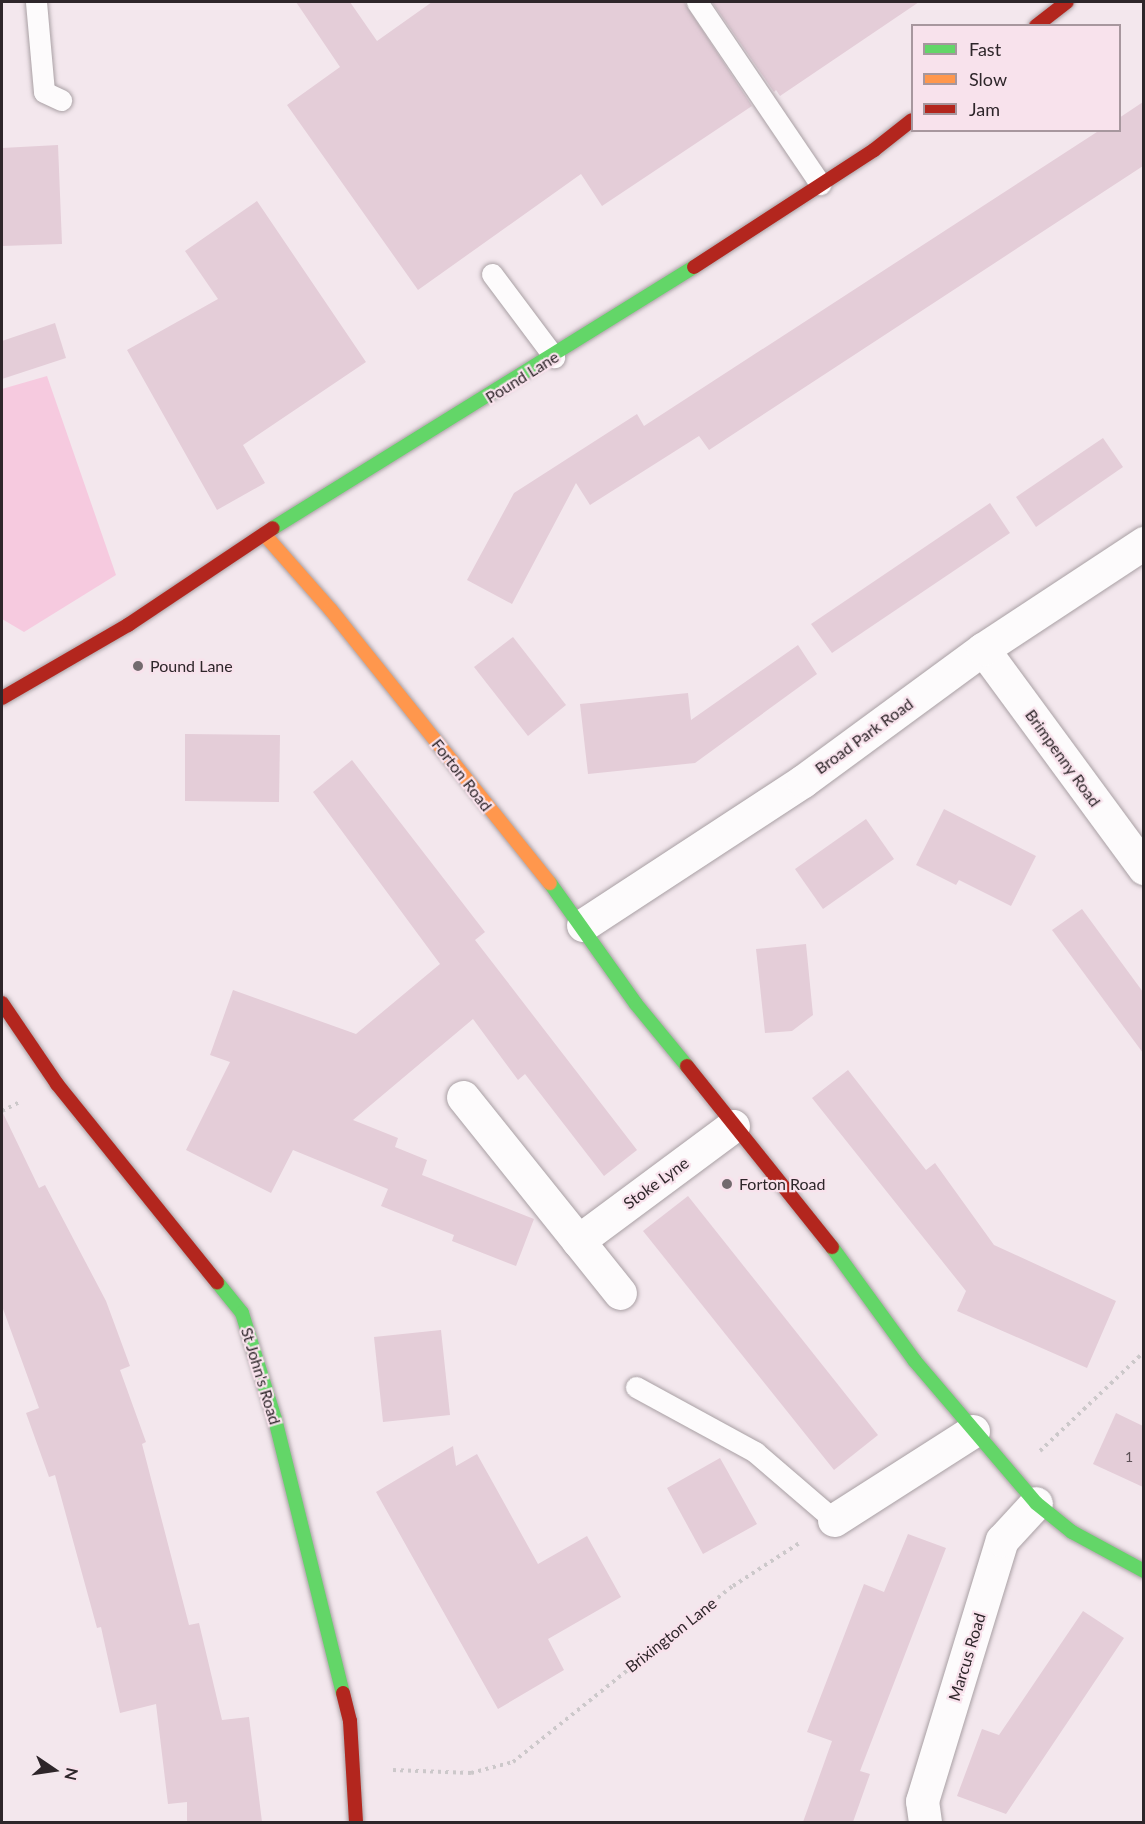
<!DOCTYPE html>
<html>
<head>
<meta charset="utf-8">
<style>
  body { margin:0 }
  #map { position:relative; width:1145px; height:1824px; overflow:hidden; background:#f3e7ed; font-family:Lato,sans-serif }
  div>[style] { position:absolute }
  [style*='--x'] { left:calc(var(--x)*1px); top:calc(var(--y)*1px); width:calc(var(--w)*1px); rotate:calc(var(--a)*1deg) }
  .green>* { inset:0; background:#f6cadf }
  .building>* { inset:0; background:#e4cdd8 }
  .path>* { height:4px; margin-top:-2px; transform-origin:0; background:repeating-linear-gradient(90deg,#ccc8ca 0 3px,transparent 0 7.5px) }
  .roads { filter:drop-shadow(0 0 2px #a9a0a4) drop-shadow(0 0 2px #a9a0a4) }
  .lane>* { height:21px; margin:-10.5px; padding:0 10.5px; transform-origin:10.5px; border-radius:10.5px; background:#fdfbfc }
  .street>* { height:33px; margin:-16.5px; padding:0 16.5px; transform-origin:16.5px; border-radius:16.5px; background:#fdfbfc }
  .fast>* { height:14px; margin:-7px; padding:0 7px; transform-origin:7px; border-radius:7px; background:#63d668 }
  .slow>* { height:14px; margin:-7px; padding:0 7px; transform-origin:7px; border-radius:7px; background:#ff974d }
  .jam>* { height:14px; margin:-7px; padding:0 7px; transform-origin:7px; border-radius:7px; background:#b3261e }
  .dots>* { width:16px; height:16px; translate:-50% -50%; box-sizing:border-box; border:3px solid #f8e2ec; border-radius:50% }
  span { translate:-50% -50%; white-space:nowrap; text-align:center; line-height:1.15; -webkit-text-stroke:4.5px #f8e2ec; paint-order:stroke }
  .number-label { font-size:14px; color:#5c5056 }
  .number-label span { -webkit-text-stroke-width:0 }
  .street-label { font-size:16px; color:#2e262a }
  .poi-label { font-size:16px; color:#2e262a }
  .left { translate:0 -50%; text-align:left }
  .frame { position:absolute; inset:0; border:3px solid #2e262a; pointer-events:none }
  .legend { position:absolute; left:911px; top:24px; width:210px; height:108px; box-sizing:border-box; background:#f8e2ec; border:2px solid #a7979e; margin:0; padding:8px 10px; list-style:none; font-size:18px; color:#2e262a }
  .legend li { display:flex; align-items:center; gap:12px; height:30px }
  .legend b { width:30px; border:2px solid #a7979e }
  .north { position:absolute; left:24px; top:1740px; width:60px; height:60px; -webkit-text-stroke:4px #f8e2ec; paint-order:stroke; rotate:103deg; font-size:16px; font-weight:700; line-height:24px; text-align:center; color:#2e262a }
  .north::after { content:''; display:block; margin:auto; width:21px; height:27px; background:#2e262a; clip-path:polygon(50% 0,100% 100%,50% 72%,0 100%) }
</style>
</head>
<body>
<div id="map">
  <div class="green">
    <div style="clip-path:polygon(47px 376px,116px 575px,24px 632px,2px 619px,2px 389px)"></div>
  </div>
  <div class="building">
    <div style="clip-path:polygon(296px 2px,350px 2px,377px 41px,432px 2px,684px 2px,752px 106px,602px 206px,581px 174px,418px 290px,287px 105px,340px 67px)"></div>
    <div style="clip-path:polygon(712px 2px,919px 2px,780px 96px,776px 90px,774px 92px)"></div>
    <div style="clip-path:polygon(1143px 102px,1143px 166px,709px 450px,699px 436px,590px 505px,576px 483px,512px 604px,467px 580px,514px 493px,637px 414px,644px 426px,1100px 130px,1119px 130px,1119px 118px)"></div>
    <div style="clip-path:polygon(58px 145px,62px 244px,2px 246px,2px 148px)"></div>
    <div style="clip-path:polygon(257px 201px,366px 362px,243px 445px,265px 483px,217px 510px,127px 350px,218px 299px,185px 251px)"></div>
    <div style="clip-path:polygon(55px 323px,66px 358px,2px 379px,2px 341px)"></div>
    <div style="clip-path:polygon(1103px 438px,1123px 467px,1036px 527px,1016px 497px)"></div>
    <div style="clip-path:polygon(990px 503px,1010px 533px,832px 653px,811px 624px)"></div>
    <div style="clip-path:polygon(513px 637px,566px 705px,528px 736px,474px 667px)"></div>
    <div style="clip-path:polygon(798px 645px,817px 674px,695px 763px,588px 774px,580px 704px,688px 693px,691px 720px)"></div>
    <div style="clip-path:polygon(185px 734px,280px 735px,279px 802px,185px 801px)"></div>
    <div style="clip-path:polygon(352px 760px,485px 932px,475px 940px,637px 1150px,604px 1176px,525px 1074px,518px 1080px,473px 1019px,353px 1120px,398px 1138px,395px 1147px,427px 1160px,422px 1175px,534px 1219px,516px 1266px,452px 1241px,454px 1235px,381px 1206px,388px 1189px,293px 1150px,271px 1193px,186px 1150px,230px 1062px,210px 1055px,233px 990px,356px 1034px,440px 964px,313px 792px)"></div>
    <div style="clip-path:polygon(944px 809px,1036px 856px,1011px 906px,959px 880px,956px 885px,916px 865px)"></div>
    <div style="clip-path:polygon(866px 819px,894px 859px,823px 909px,795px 869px)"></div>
    <div style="clip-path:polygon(1082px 909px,1143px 992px,1143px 1053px,1052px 930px)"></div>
    <div style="clip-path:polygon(806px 944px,813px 1015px,792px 1031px,765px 1033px,756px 949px)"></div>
    <div style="clip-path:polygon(848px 1070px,926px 1170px,935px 1163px,994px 1245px,1116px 1301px,1087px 1368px,957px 1311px,966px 1291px,812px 1098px)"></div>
    <div style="clip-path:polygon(2px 1111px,39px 1188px,45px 1185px,106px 1301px,130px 1366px,120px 1370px,146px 1442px,142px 1444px,189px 1625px,199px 1623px,222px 1720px,249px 1717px,262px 1822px,187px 1822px,187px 1802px,168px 1804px,156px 1704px,120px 1713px,101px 1627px,97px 1628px,55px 1475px,49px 1477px,26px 1413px,39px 1408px,2px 1306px)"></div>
    <div style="clip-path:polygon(688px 1196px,878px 1435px,834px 1470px,643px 1231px)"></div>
    <div style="clip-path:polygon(441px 1330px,450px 1415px,383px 1422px,374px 1337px)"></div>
    <div style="clip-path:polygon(1116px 1413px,1143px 1426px,1143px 1487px,1093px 1464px)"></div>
    <div style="clip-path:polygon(453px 1446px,456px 1466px,477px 1454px,538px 1564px,587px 1536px,621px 1597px,548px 1639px,564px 1670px,498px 1709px,376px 1492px)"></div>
    <div style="clip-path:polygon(720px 1458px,757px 1524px,703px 1554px,667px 1488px)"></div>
    <div style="clip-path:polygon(908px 1534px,946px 1548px,860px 1771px,870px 1774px,853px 1822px,803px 1822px,832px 1741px,807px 1732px,864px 1584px,884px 1592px)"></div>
    <div style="clip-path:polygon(1083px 1611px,1124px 1638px,1006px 1814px,957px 1796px,982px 1729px,999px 1735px)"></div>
  </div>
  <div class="path">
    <div style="--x:2;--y:1111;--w:22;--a:-27"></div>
    <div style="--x:1040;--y:1451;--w:144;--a:-43.6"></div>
    <div style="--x:393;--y:1770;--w:78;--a:2.2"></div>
    <div style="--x:471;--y:1773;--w:43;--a:-14.7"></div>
    <div style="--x:513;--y:1762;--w:282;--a:-38.7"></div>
    <div style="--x:733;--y:1586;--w:81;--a:-32.9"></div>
  </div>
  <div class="roads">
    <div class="lane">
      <div style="--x:36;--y:2;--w:90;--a:84.9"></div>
      <div style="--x:44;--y:92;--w:19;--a:25"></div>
      <div style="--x:697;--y:2;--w:220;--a:55.9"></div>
      <div style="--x:492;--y:274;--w:104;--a:53.2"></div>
      <div style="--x:636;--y:1387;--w:136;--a:28.6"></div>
      <div style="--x:755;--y:1452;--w:104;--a:40.7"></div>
    </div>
    <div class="street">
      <div style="--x:983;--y:649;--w:272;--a:53.7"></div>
      <div style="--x:583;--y:925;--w:263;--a:-33.2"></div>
      <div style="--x:803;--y:781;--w:223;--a:-36.3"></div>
      <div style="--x:983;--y:649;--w:193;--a:-33.4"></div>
      <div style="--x:463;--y:1097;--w:251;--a:51.3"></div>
      <div style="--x:578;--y:1241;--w:193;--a:-36.6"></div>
      <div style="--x:834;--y:1520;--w:165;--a:-32.6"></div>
      <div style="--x:925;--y:1822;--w:21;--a:-98"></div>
      <div style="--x:922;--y:1801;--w:273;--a:-73"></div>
      <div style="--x:1002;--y:1540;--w:50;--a:-47.4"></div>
    </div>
    <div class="fast">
      <div style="--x:273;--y:528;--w:495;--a:-31.8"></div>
      <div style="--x:550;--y:883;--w:148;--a:54.6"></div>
      <div style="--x:636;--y:1004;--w:80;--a:50.6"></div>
      <div style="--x:832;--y:1247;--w:140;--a:54"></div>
      <div style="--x:914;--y:1360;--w:188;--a:49.5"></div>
      <div style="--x:1036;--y:1503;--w:46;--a:38.9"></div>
      <div style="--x:1072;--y:1532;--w:82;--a:28.4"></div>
      <div style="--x:217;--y:1282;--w:40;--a:51"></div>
      <div style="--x:242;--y:1313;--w:111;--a:72.7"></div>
      <div style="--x:275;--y:1419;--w:282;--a:76.1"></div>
    </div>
    <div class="slow">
      <div style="--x:264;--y:534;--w:101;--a:48.6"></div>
      <div style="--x:331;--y:610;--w:350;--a:51.3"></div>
    </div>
    <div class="jam">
      <div style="--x:1036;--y:26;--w:39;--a:-38"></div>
      <div style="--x:694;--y:267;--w:215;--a:-33"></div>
      <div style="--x:874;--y:150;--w:48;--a:-38.3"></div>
      <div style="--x:2;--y:698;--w:146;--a:-30.1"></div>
      <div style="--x:128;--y:625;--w:174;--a:-33.8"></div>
      <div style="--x:2;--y:1003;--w:98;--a:55.8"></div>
      <div style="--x:57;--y:1084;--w:255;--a:51.1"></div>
      <div style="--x:687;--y:1066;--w:232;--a:51.3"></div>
      <div style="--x:343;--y:1693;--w:29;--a:76"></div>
      <div style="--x:350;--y:1721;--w:101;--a:86.6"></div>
    </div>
  </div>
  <div class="dots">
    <div style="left:138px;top:666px;background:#736a6e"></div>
    <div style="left:727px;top:1184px;background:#736a6e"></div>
  </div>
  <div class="number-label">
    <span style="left:1129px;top:1457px">1</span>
  </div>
  <div class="street-label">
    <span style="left:522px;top:377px;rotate:-32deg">Pound Lane</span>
    <span style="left:864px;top:736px;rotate:-36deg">Broad Park Road</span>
    <span style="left:1063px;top:758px;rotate:54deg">Brimpenny Road</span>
    <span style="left:462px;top:775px;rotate:52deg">Forton Road</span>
    <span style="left:656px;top:1183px;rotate:-36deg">Stoke Lyne</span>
    <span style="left:261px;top:1376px;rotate:73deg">St John's Road</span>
    <span style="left:671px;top:1635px;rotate:-38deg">Brixington Lane</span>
    <span style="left:967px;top:1657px;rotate:-73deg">Marcus Road</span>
  </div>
  <div class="poi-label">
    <span class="left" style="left:150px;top:666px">Pound Lane</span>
    <span class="left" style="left:739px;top:1184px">Forton Road</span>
  </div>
  <div class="frame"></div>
  <ul class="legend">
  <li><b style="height:8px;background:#63d668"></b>Fast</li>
  <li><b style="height:8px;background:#ff974d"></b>Slow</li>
  <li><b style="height:8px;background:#b3261e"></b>Jam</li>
  </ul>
  <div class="north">N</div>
</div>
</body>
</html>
